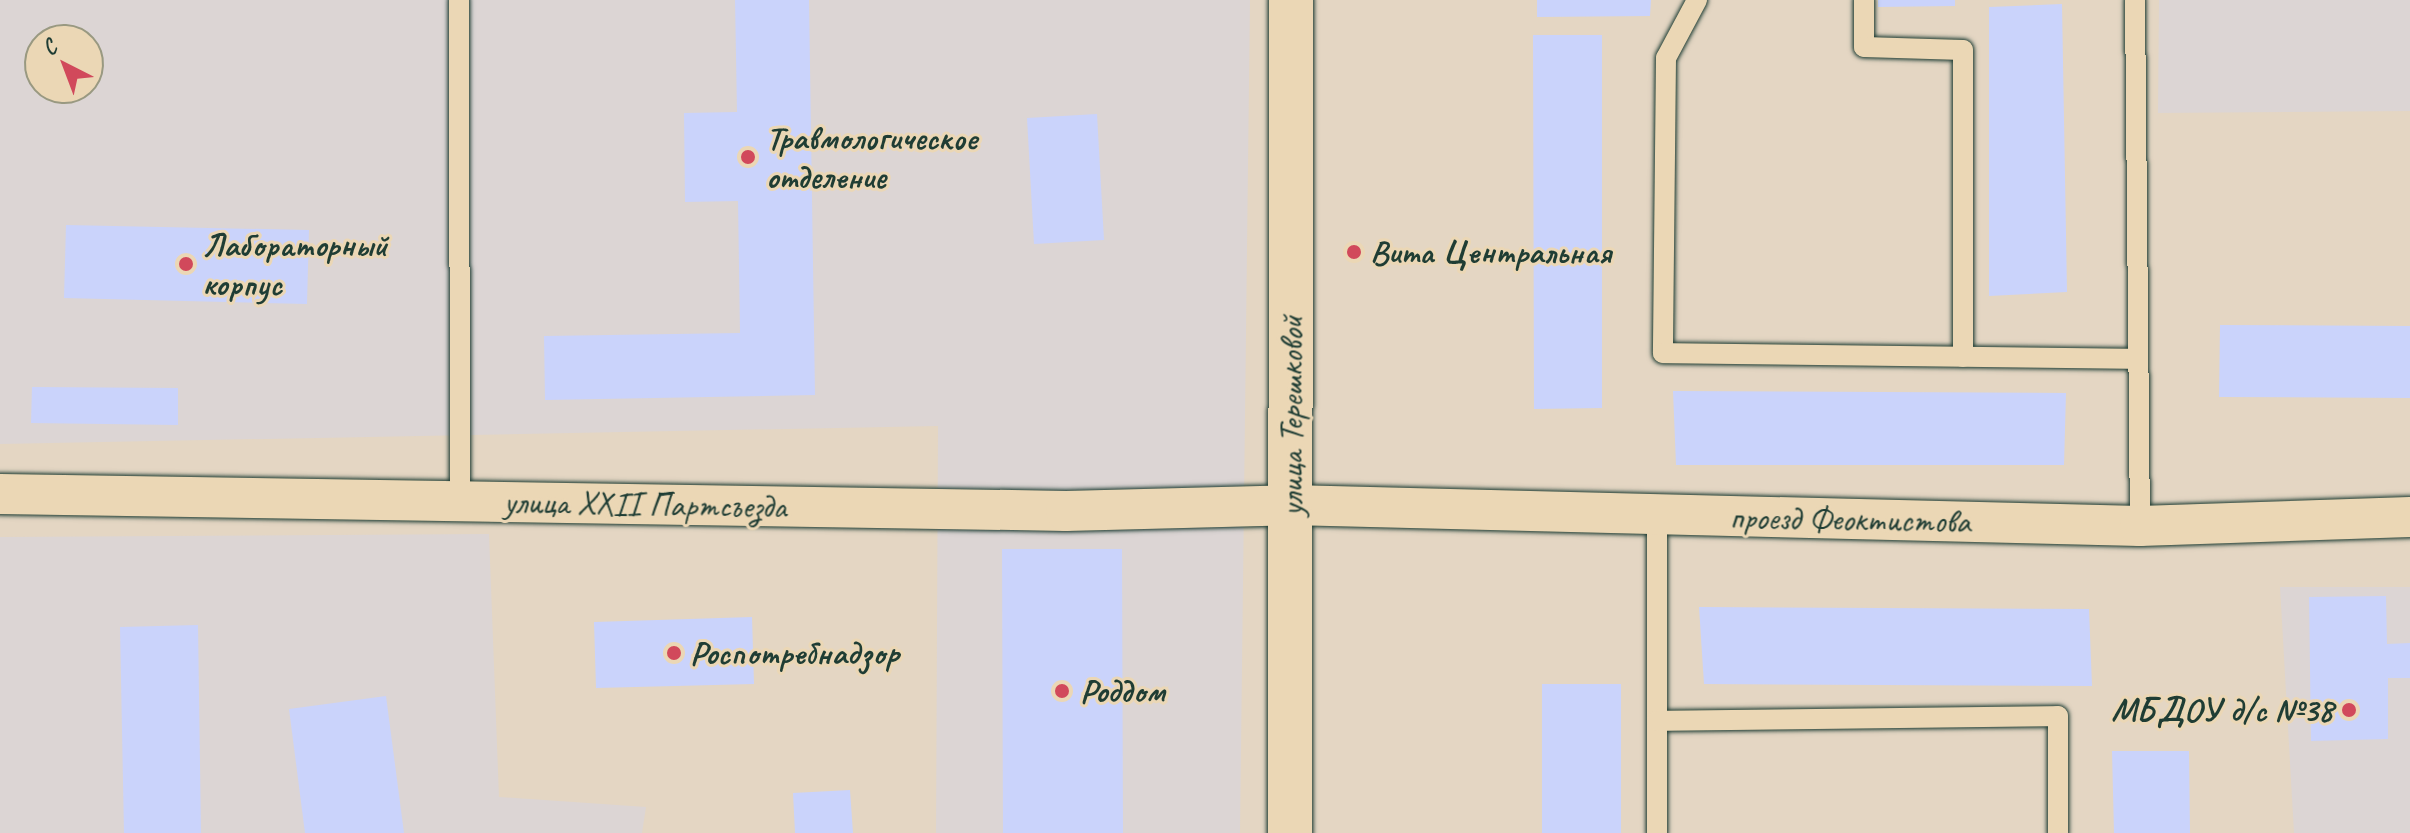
<!DOCTYPE html>
<html>
<head>
<meta charset="utf-8">
<style>
  body { margin:0 }
  #map { position:relative; width:2410px; height:833px; overflow:hidden; background:#e4d6c3; font-family:Caveat,sans-serif }
  div>[style] { position:absolute }
  [style*='--x'] { left:calc(var(--x)*1px); top:calc(var(--y)*1px); width:calc(var(--w)*1px); rotate:calc(var(--a)*1deg) }
  .built>* { inset:0; background:#dcd5d4 }
  .building>* { inset:0; background:#cad3fb }
  .roads { filter:drop-shadow(0 0 2px #1f3d34) drop-shadow(0 0 2px #1f3d34) }
  .lane>* { height:20px; margin:-10px; padding:0 10px; transform-origin:10px; border-radius:10px; background:#ebd7b5 }
  .street>* { height:40px; margin:-20px; padding:0 20px; transform-origin:20px; border-radius:20px; background:#ebd7b5 }
  .secondary>* { height:44px; margin:-22px; padding:0 22px; transform-origin:22px; border-radius:22px; background:#ebd7b5 }
  .dots>* { width:22px; height:22px; translate:-50% -50%; box-sizing:border-box; border:4px solid #ebd7b5; border-radius:50% }
  span { translate:-50% -50%; white-space:nowrap; text-align:center; line-height:1.15; -webkit-text-stroke:6px #ebd7b5; paint-order:stroke }
  .poi-label { font-size:34px; color:#1f3d34; font-weight:700 }
  .left { translate:0 -50%; text-align:left }
  .right { translate:-100% -50%; text-align:right }
  .street-label { font-size:34px; color:#1f3d34 }
  .north { position:absolute; left:24px; top:24px; width:80px; height:80px; box-sizing:border-box; background:#ebd7b5; border:2px solid #999981; border-radius:50%; rotate:318deg; font-size:22px; font-weight:700; line-height:32px; text-align:center; color:#1f3d34 }
  .north::after { content:''; display:block; margin:auto; width:28px; height:36px; background:#d1495b; clip-path:polygon(50% 0,100% 100%,50% 72%,0 100%) }
</style>
</head>
<body>
<div id="map">
  <div class="built">
    <div style="clip-path:polygon(evenodd,0 0,1250px 0,1240px 833px,936px 833px,938px 426px,0 444px,0 0,40px 40px,88px 40px,88px 88px,40px 88px,40px 40px)"></div>
    <div style="clip-path:polygon(2159px 0,2410px 0,2410px 111px,2158px 113px)"></div>
    <div style="clip-path:polygon(489px 534px,499px 797px,646px 807px,642px 833px,0 833px,0 537px)"></div>
    <div style="clip-path:polygon(2280px 587px,2410px 587px,2410px 833px,2294px 833px)"></div>
  </div>
  <div class="building">
    <div style="clip-path:polygon(735px 0,809px 0,815px 395px,545px 400px,544px 336px,740px 333px,738px 201px,685px 202px,684px 113px,737px 112px)"></div>
    <div style="clip-path:polygon(1537px 0,1651px 0,1650px 16px,1537px 17px)"></div>
    <div style="clip-path:polygon(1878px 0,1955px 0,1955px 6px,1878px 7px)"></div>
    <div style="clip-path:polygon(2062px 4px,2067px 292px,1989px 296px,1989px 7px)"></div>
    <div style="clip-path:polygon(1533px 35px,1602px 35px,1602px 408px,1534px 409px)"></div>
    <div style="clip-path:polygon(1097px 114px,1104px 240px,1034px 244px,1027px 118px)"></div>
    <div style="clip-path:polygon(66px 225px,309px 230px,307px 304px,64px 298px)"></div>
    <div style="clip-path:polygon(2220px 325px,2410px 326px,2410px 398px,2219px 397px)"></div>
    <div style="clip-path:polygon(32px 387px,178px 388px,178px 425px,31px 423px)"></div>
    <div style="clip-path:polygon(1673px 391px,2066px 393px,2064px 465px,1676px 465px)"></div>
    <div style="clip-path:polygon(1002px 549px,1122px 549px,1123px 833px,1003px 833px)"></div>
    <div style="clip-path:polygon(2386px 596px,2387px 644px,2410px 643px,2410px 678px,2388px 678px,2388px 739px,2311px 741px,2309px 597px)"></div>
    <div style="clip-path:polygon(1699px 607px,2089px 609px,2092px 686px,1704px 684px)"></div>
    <div style="clip-path:polygon(752px 617px,754px 684px,596px 688px,594px 622px)"></div>
    <div style="clip-path:polygon(198px 625px,201px 833px,124px 833px,120px 627px)"></div>
    <div style="clip-path:polygon(1542px 684px,1621px 684px,1621px 833px,1542px 833px)"></div>
    <div style="clip-path:polygon(386px 696px,404px 833px,305px 833px,289px 709px)"></div>
    <div style="clip-path:polygon(2112px 751px,2189px 751px,2190px 833px,2114px 833px)"></div>
    <div style="clip-path:polygon(850px 790px,853px 833px,795px 833px,793px 793px)"></div>
  </div>
  <div class="roads">
    <div class="lane">
      <div style="--x:459;--y:0;--w:501;--a:89.89"></div>
      <div style="--x:1697;--y:0;--w:66;--a:118.1"></div>
      <div style="--x:1666;--y:58;--w:295;--a:90.6"></div>
      <div style="--x:1663;--y:353;--w:475;--a:0.7"></div>
      <div style="--x:1864;--y:0;--w:47;--a:90"></div>
      <div style="--x:1864;--y:47;--w:99;--a:1.7"></div>
      <div style="--x:1963;--y:50;--w:307;--a:90"></div>
      <div style="--x:2135;--y:0;--w:526;--a:89.46"></div>
      <div style="--x:1657;--y:514;--w:319;--a:90"></div>
      <div style="--x:1657;--y:721;--w:401;--a:-0.7"></div>
      <div style="--x:2058;--y:716;--w:117;--a:90"></div>
    </div>
    <div class="street">
      <div style="--x:0;--y:494;--w:1066;--a:0.91"></div>
      <div style="--x:1066;--y:511;--w:224;--a:-1.5"></div>
      <div style="--x:1290;--y:505;--w:850;--a:1.42"></div>
      <div style="--x:2140;--y:526;--w:270;--a:-1.9"></div>
    </div>
    <div class="secondary">
      <div style="--x:1290;--y:833;--w:833;--a:-89.93"></div>
    </div>
  </div>
  <div class="dots">
    <div style="left:748px;top:157px;background:#d1495b"></div>
    <div style="left:1354px;top:252px;background:#d1495b"></div>
    <div style="left:186px;top:264px;background:#d1495b"></div>
    <div style="left:674px;top:653px;background:#d1495b"></div>
    <div style="left:1062px;top:691px;background:#d1495b"></div>
    <div style="left:2349px;top:710px;background:#d1495b"></div>
  </div>
  <div class="poi-label">
    <span class="left" style="left:766px;top:157px">Травмологическое<br>отделение</span>
    <span class="left" style="left:202px;top:264px">Лабораторный<br>корпус</span>
    <span class="left" style="left:1370px;top:252px">Вита Центральная</span>
    <span class="left" style="left:690px;top:653px">Роспотребнадзор</span>
    <span class="left" style="left:1080px;top:691px">Роддом</span>
    <span class="right" style="left:2333px;top:710px">МБДОУ д/с №38</span>
  </div>
  <div class="street-label">
    <span style="left:1291px;top:416px;rotate:-90deg">улица Терешковой</span>
    <span style="left:645px;top:504px;rotate:1deg">улица XXII Партсъезда</span>
    <span style="left:1850px;top:519px;rotate:1deg">проезд Феоктистова</span>
  </div>
  <div class="north">С</div>
</div>
</body>
</html>
